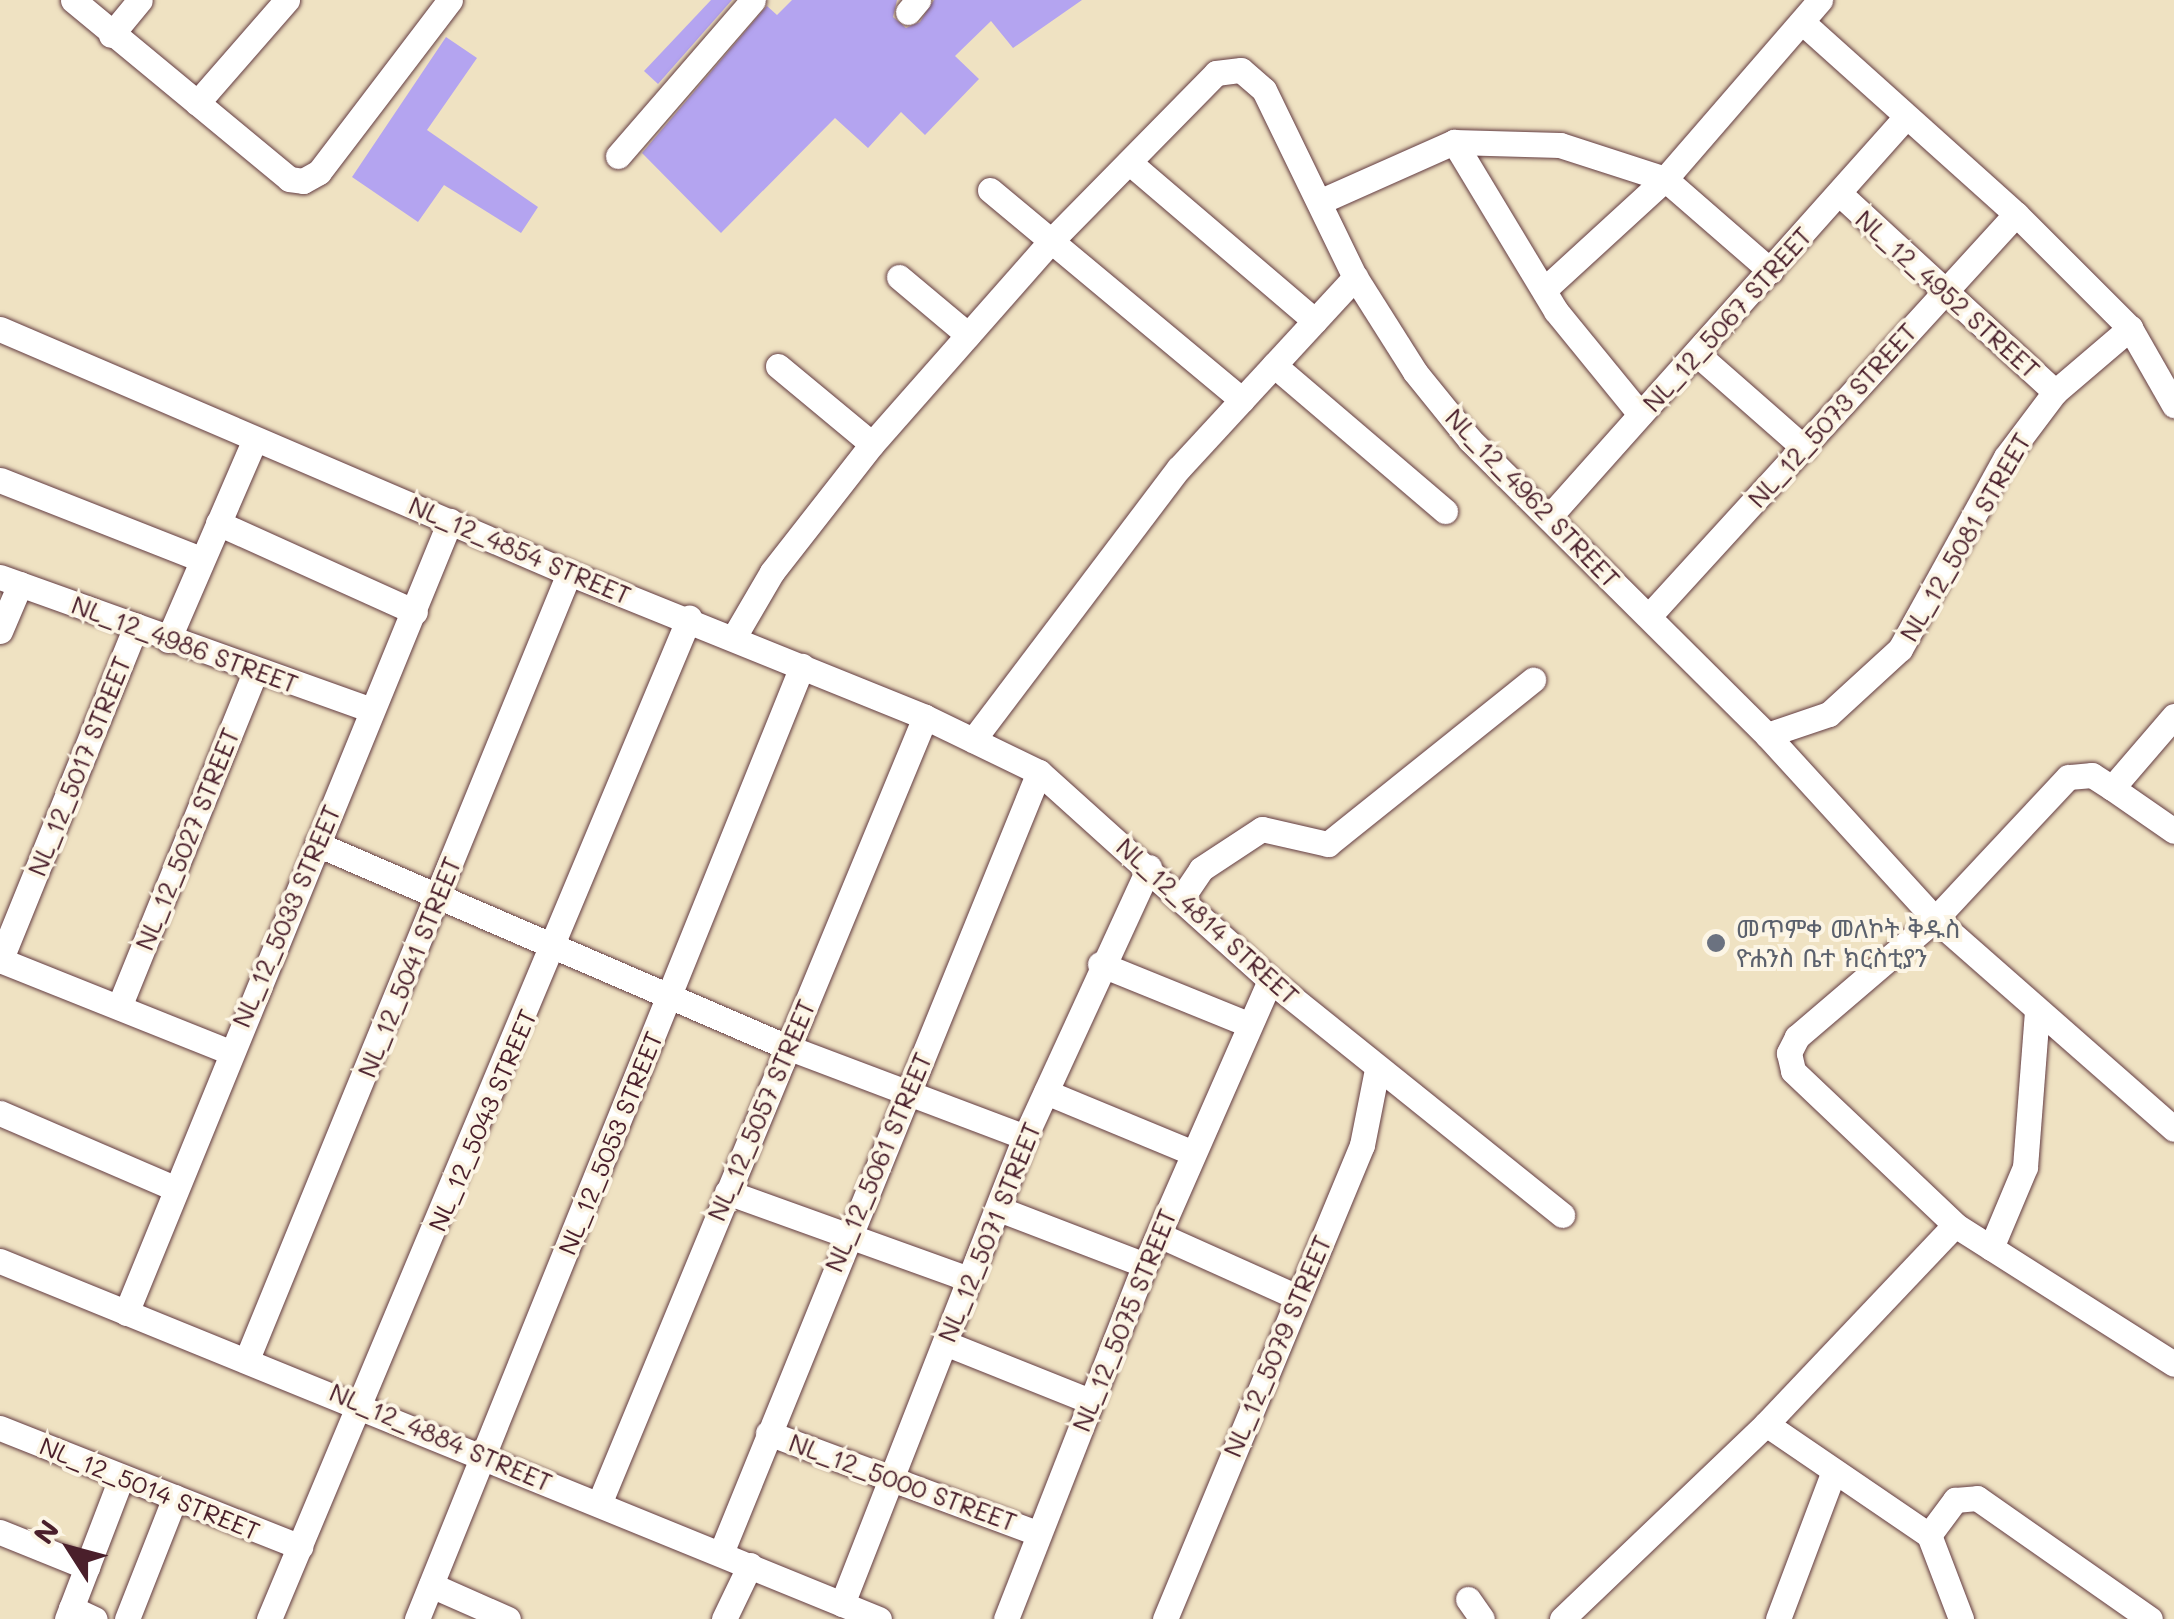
<!DOCTYPE html>
<html>
<head>
<meta charset="utf-8">
<style>
  body { margin:0 }
  #map { position:relative; width:2174px; height:1619px; overflow:hidden; background:#efe2c2; font-family:Mali,"Noto Sans Ethiopic",sans-serif }
  div>[style] { position:absolute }
  [style*='--x'] { left:calc(var(--x)*1px); top:calc(var(--y)*1px); width:calc(var(--w)*1px); rotate:calc(var(--a)*1deg) }
  .building>* { inset:0; background:#b4a4f0 }
  .roads { filter:drop-shadow(0 0 2px #633c42) drop-shadow(0 0 2px #633c42) }
  .minor>* { height:25px; margin:-12.5px; padding:0 12.5px; transform-origin:12.5px; border-radius:12.5px; background:#fff }
  .dots>* { width:28px; height:28px; translate:-50% -50%; box-sizing:border-box; border:5px solid #fcf5e5; border-radius:50% }
  span { translate:-50% -50%; white-space:nowrap; text-align:center; line-height:1.15; -webkit-text-stroke:8px #fcf5e5; paint-order:stroke }
  .street-label { font-size:25px; color:#4a1f2b }
  .worship-label { font-size:25px; color:#5b616d }
  .left { translate:0 -50%; text-align:left }
  .north { position:absolute; left:20px; top:1499px; width:100px; height:100px; -webkit-text-stroke:8px #fcf5e5; paint-order:stroke; rotate:306deg; font-size:28px; font-weight:700; line-height:40px; text-align:center; color:#4a1f2b }
  .north::after { content:''; display:block; margin:auto; width:35px; height:45px; background:#4a1f2b; clip-path:polygon(50% 0,100% 100%,50% 72%,0 100%) }
</style>
</head>
<body>
<div id="map">
  <div class="building">
    <div style="clip-path:polygon(711px 0,732px 0,658px 84px,644px 71px)"></div>
    <div style="clip-path:polygon(792px 0,897px 0,893px 17px,906px 28px,920px 22px,934px 0,1082px 0,1013px 48px,991px 21px,955px 56px,979px 79px,925px 135px,901px 112px,868px 148px,835px 118px,721px 233px,642px 153px,767px 6px,777px 15px)"></div>
    <div style="clip-path:polygon(446px 37px,477px 58px,427px 130px,538px 207px,521px 233px,444px 185px,418px 222px,352px 177px)"></div>
  </div>
  <div class="roads">
    <div class="minor">
      <div style="--x:73;--y:0;--w:281;--a:39.6"></div>
      <div style="--x:289;--y:179;--w:14;--a:8"></div>
      <div style="--x:303;--y:181;--w:18;--a:-29"></div>
      <div style="--x:319;--y:172;--w:216;--a:-52.7"></div>
      <div style="--x:908;--y:12;--w:16;--a:-50"></div>
      <div style="--x:1802;--y:22;--w:288;--a:41.9"></div>
      <div style="--x:2016;--y:214;--w:161;--a:45"></div>
      <div style="--x:2130;--y:328;--w:89;--a:60.3"></div>
      <div style="--x:111;--y:35;--w:45;--a:-50.4"></div>
      <div style="--x:197;--y:103;--w:137;--a:-48.9"></div>
      <div style="--x:1454;--y:142;--w:197;--a:58.9"></div>
      <div style="--x:1556;--y:311;--w:133;--a:50.8"></div>
      <div style="--x:618;--y:156;--w:206;--a:-49.1"></div>
      <div style="--x:1130;--y:163;--w:243;--a:40.5"></div>
      <div style="--x:990;--y:190;--w:328;--a:39.8"></div>
      <div style="--x:1841;--y:195;--w:291;--a:42.6"></div>
      <div style="--x:1319;--y:202;--w:148;--a:-24"></div>
      <div style="--x:1454;--y:142;--w:106;--a:1.6"></div>
      <div style="--x:1560;--y:145;--w:110;--a:17.9"></div>
      <div style="--x:1665;--y:179;--w:140;--a:41"></div>
      <div style="--x:899;--y:277;--w:90;--a:40"></div>
      <div style="--x:1546;--y:288;--w:161;--a:-42.5"></div>
      <div style="--x:1665;--y:179;--w:237;--a:-49.1"></div>
      <div style="--x:0;--y:329;--w:619;--a:23.21"></div>
      <div style="--x:569;--y:573;--w:384;--a:22"></div>
      <div style="--x:925;--y:717;--w:127;--a:25.8"></div>
      <div style="--x:1039;--y:772;--w:311;--a:42"></div>
      <div style="--x:1270;--y:980;--w:375;--a:38.8"></div>
      <div style="--x:1696;--y:353;--w:144;--a:41.3"></div>
      <div style="--x:1274;--y:365;--w:225;--a:40.5"></div>
      <div style="--x:778;--y:366;--w:122;--a:39.7"></div>
      <div style="--x:0;--y:480;--w:216;--a:21.5"></div>
      <div style="--x:1549;--y:517;--w:533;--a:-48.27"></div>
      <div style="--x:218;--y:523;--w:216;--a:24.3"></div>
      <div style="--x:0;--y:577;--w:394;--a:19.7"></div>
      <div style="--x:1649;--y:616;--w:544;--a:-47.61"></div>
      <div style="--x:0;--y:631;--w:51;--a:-66.9"></div>
      <div style="--x:734;--y:637;--w:75;--a:-59.7"></div>
      <div style="--x:772;--y:572;--w:162;--a:-52"></div>
      <div style="--x:872;--y:444;--w:269;--a:-48.6"></div>
      <div style="--x:1050;--y:242;--w:237;--a:-45.5"></div>
      <div style="--x:1216;--y:73;--w:25;--a:-7"></div>
      <div style="--x:1241;--y:70;--w:30;--a:41"></div>
      <div style="--x:1264;--y:90;--w:208;--a:64.1"></div>
      <div style="--x:1355;--y:277;--w:112;--a:57.7"></div>
      <div style="--x:1415;--y:372;--w:87;--a:51"></div>
      <div style="--x:1470;--y:440;--w:419;--a:44.8"></div>
      <div style="--x:1767;--y:735;--w:249;--a:47.6"></div>
      <div style="--x:1935;--y:919;--w:318;--a:41.3"></div>
      <div style="--x:168;--y:640;--w:219;--a:-66.6"></div>
      <div style="--x:2174;--y:716;--w:95;--a:130.7"></div>
      <div style="--x:2112;--y:788;--w:24;--a:-147"></div>
      <div style="--x:2092;--y:775;--w:24;--a:175"></div>
      <div style="--x:2068;--y:777;--w:195;--a:133.1"></div>
      <div style="--x:1935;--y:919;--w:182;--a:139.5"></div>
      <div style="--x:1797;--y:1037;--w:18;--a:117"></div>
      <div style="--x:1789;--y:1053;--w:18;--a:77"></div>
      <div style="--x:1793;--y:1071;--w:224;--a:43.5"></div>
      <div style="--x:1955;--y:1225;--w:259;--a:32.4"></div>
      <div style="--x:1767;--y:735;--w:65;--a:-18.7"></div>
      <div style="--x:1829;--y:714;--w:96;--a:-42.5"></div>
      <div style="--x:1900;--y:649;--w:219;--a:-61.1"></div>
      <div style="--x:2006;--y:457;--w:81;--a:-53"></div>
      <div style="--x:2055;--y:392;--w:99;--a:-40.5"></div>
      <div style="--x:973;--y:740;--w:341;--a:-52.9"></div>
      <div style="--x:1179;--y:468;--w:260;--a:-47.3"></div>
      <div style="--x:2112;--y:788;--w:75;--a:34.7"></div>
      <div style="--x:317;--y:844;--w:512;--a:23.36"></div>
      <div style="--x:787;--y:1047;--w:254;--a:20.7"></div>
      <div style="--x:1183;--y:896;--w:32;--a:-56"></div>
      <div style="--x:1201;--y:869;--w:73;--a:-33.3"></div>
      <div style="--x:1262;--y:829;--w:68;--a:12.8"></div>
      <div style="--x:1328;--y:844;--w:263;--a:-38.7"></div>
      <div style="--x:0;--y:960;--w:248;--a:21.8"></div>
      <div style="--x:0;--y:961;--w:362;--a:-67.9"></div>
      <div style="--x:1100;--y:964;--w:160;--a:22.1"></div>
      <div style="--x:119;--y:1007;--w:362;--a:-67.9"></div>
      <div style="--x:1046;--y:1092;--w:159;--a:22.5"></div>
      <div style="--x:0;--y:1113;--w:189;--a:23.3"></div>
      <div style="--x:727;--y:1192;--w:256;--a:19.8"></div>
      <div style="--x:999;--y:1209;--w:156;--a:21"></div>
      <div style="--x:1159;--y:1235;--w:151;--a:24.2"></div>
      <div style="--x:1991;--y:1248;--w:88;--a:-67.2"></div>
      <div style="--x:2025;--y:1167;--w:156;--a:-85.6"></div>
      <div style="--x:0;--y:1261;--w:949;--a:22.16"></div>
      <div style="--x:126;--y:1313;--w:856;--a:-67.75"></div>
      <div style="--x:945;--y:1343;--w:156;--a:21.8"></div>
      <div style="--x:247;--y:1359;--w:849;--a:-67.72"></div>
      <div style="--x:1766;--y:1424;--w:197;--a:34.3"></div>
      <div style="--x:1929;--y:1535;--w:90;--a:69.1"></div>
      <div style="--x:0;--y:1428;--w:323;--a:21.6"></div>
      <div style="--x:768;--y:1433;--w:287;--a:20.4"></div>
      <div style="--x:599;--y:1504;--w:852;--a:-67.5"></div>
      <div style="--x:0;--y:1532;--w:94;--a:21.9"></div>
      <div style="--x:1929;--y:1535;--w:44;--a:-53.4"></div>
      <div style="--x:1955;--y:1500;--w:22;--a:-5"></div>
      <div style="--x:1977;--y:1498;--w:211;--a:35"></div>
      <div style="--x:721;--y:1553;--w:843;--a:-67.85"></div>
      <div style="--x:431;--y:1585;--w:84;--a:23.8"></div>
      <div style="--x:1468;--y:1599;--w:24;--a:55"></div>
      <div style="--x:842;--y:1604;--w:502;--a:-68.6"></div>
      <div style="--x:1025;--y:1137;--w:297;--a:-65.3"></div>
      <div style="--x:71;--y:1608;--w:26;--a:25"></div>
      <div style="--x:67;--y:1619;--w:151;--a:-69"></div>
      <div style="--x:127;--y:1619;--w:131;--a:-68.5"></div>
      <div style="--x:269;--y:1619;--w:1086;--a:-67.24"></div>
      <div style="--x:417;--y:1619;--w:1028;--a:-68"></div>
      <div style="--x:724;--y:1619;--w:60;--a:-64.3"></div>
      <div style="--x:1006;--y:1619;--w:380;--a:-68.6"></div>
      <div style="--x:1145;--y:1265;--w:311;--a:-66.3"></div>
      <div style="--x:1165;--y:1619;--w:513;--a:-67.43"></div>
      <div style="--x:1362;--y:1145;--w:77;--a:-78.8"></div>
      <div style="--x:1562;--y:1619;--w:282;--a:-43.7"></div>
      <div style="--x:1766;--y:1424;--w:274;--a:-46.5"></div>
      <div style="--x:1778;--y:1619;--w:158;--a:-69.3"></div>
    </div>
  </div>
  <div class="dots">
    <div style="left:1716px;top:943px;background:#6b7280"></div>
  </div>
  <div class="street-label">
    <span style="left:1948px;top:294px;rotate:42deg">NL_12_4952 STREET</span>
    <span style="left:1727px;top:319px;rotate:-48deg">NL_12_5067 STREET</span>
    <span style="left:1832px;top:415px;rotate:-48deg">NL_12_5073 STREET</span>
    <span style="left:1533px;top:498px;rotate:46deg">NL_12_4962 STREET</span>
    <span style="left:1965px;top:537px;rotate:-60deg">NL_12_5081 STREET</span>
    <span style="left:520px;top:550px;rotate:23deg">NL_12_4854 STREET</span>
    <span style="left:185px;top:644px;rotate:20deg">NL_12_4986 STREET</span>
    <span style="left:79px;top:766px;rotate:-68deg">NL_12_5017 STREET</span>
    <span style="left:187px;top:839px;rotate:-68deg">NL_12_5027 STREET</span>
    <span style="left:286px;top:916px;rotate:-67deg">NL_12_5033 STREET</span>
    <span style="left:1208px;top:921px;rotate:42deg">NL_12_4814 STREET</span>
    <span style="left:409px;top:967px;rotate:-68deg">NL_12_5041 STREET</span>
    <span style="left:761px;top:1110px;rotate:-67deg">NL_12_5057 STREET</span>
    <span style="left:482px;top:1120px;rotate:-67deg">NL_12_5043 STREET</span>
    <span style="left:610px;top:1143px;rotate:-68deg">NL_12_5053 STREET</span>
    <span style="left:878px;top:1162px;rotate:-67deg">NL_12_5061 STREET</span>
    <span style="left:989px;top:1232px;rotate:-68deg">NL_12_5071 STREET</span>
    <span style="left:1124px;top:1320px;rotate:-68deg">NL_12_5075 STREET</span>
    <span style="left:1277px;top:1346px;rotate:-67deg">NL_12_5079 STREET</span>
    <span style="left:441px;top:1437px;rotate:23deg">NL_12_4884 STREET</span>
    <span style="left:903px;top:1482px;rotate:20deg">NL_12_5000 STREET</span>
    <span style="left:150px;top:1488px;rotate:22deg">NL_12_5014 STREET</span>
  </div>
  <div class="worship-label">
    <span class="left" style="left:1736px;top:943px">መጥምቀ መለኮት ቅዱስ<br>ዮሐንስ ቤተ ክርስቲያን</span>
  </div>
  <div class="north">N</div>
</div>
</body>
</html>
